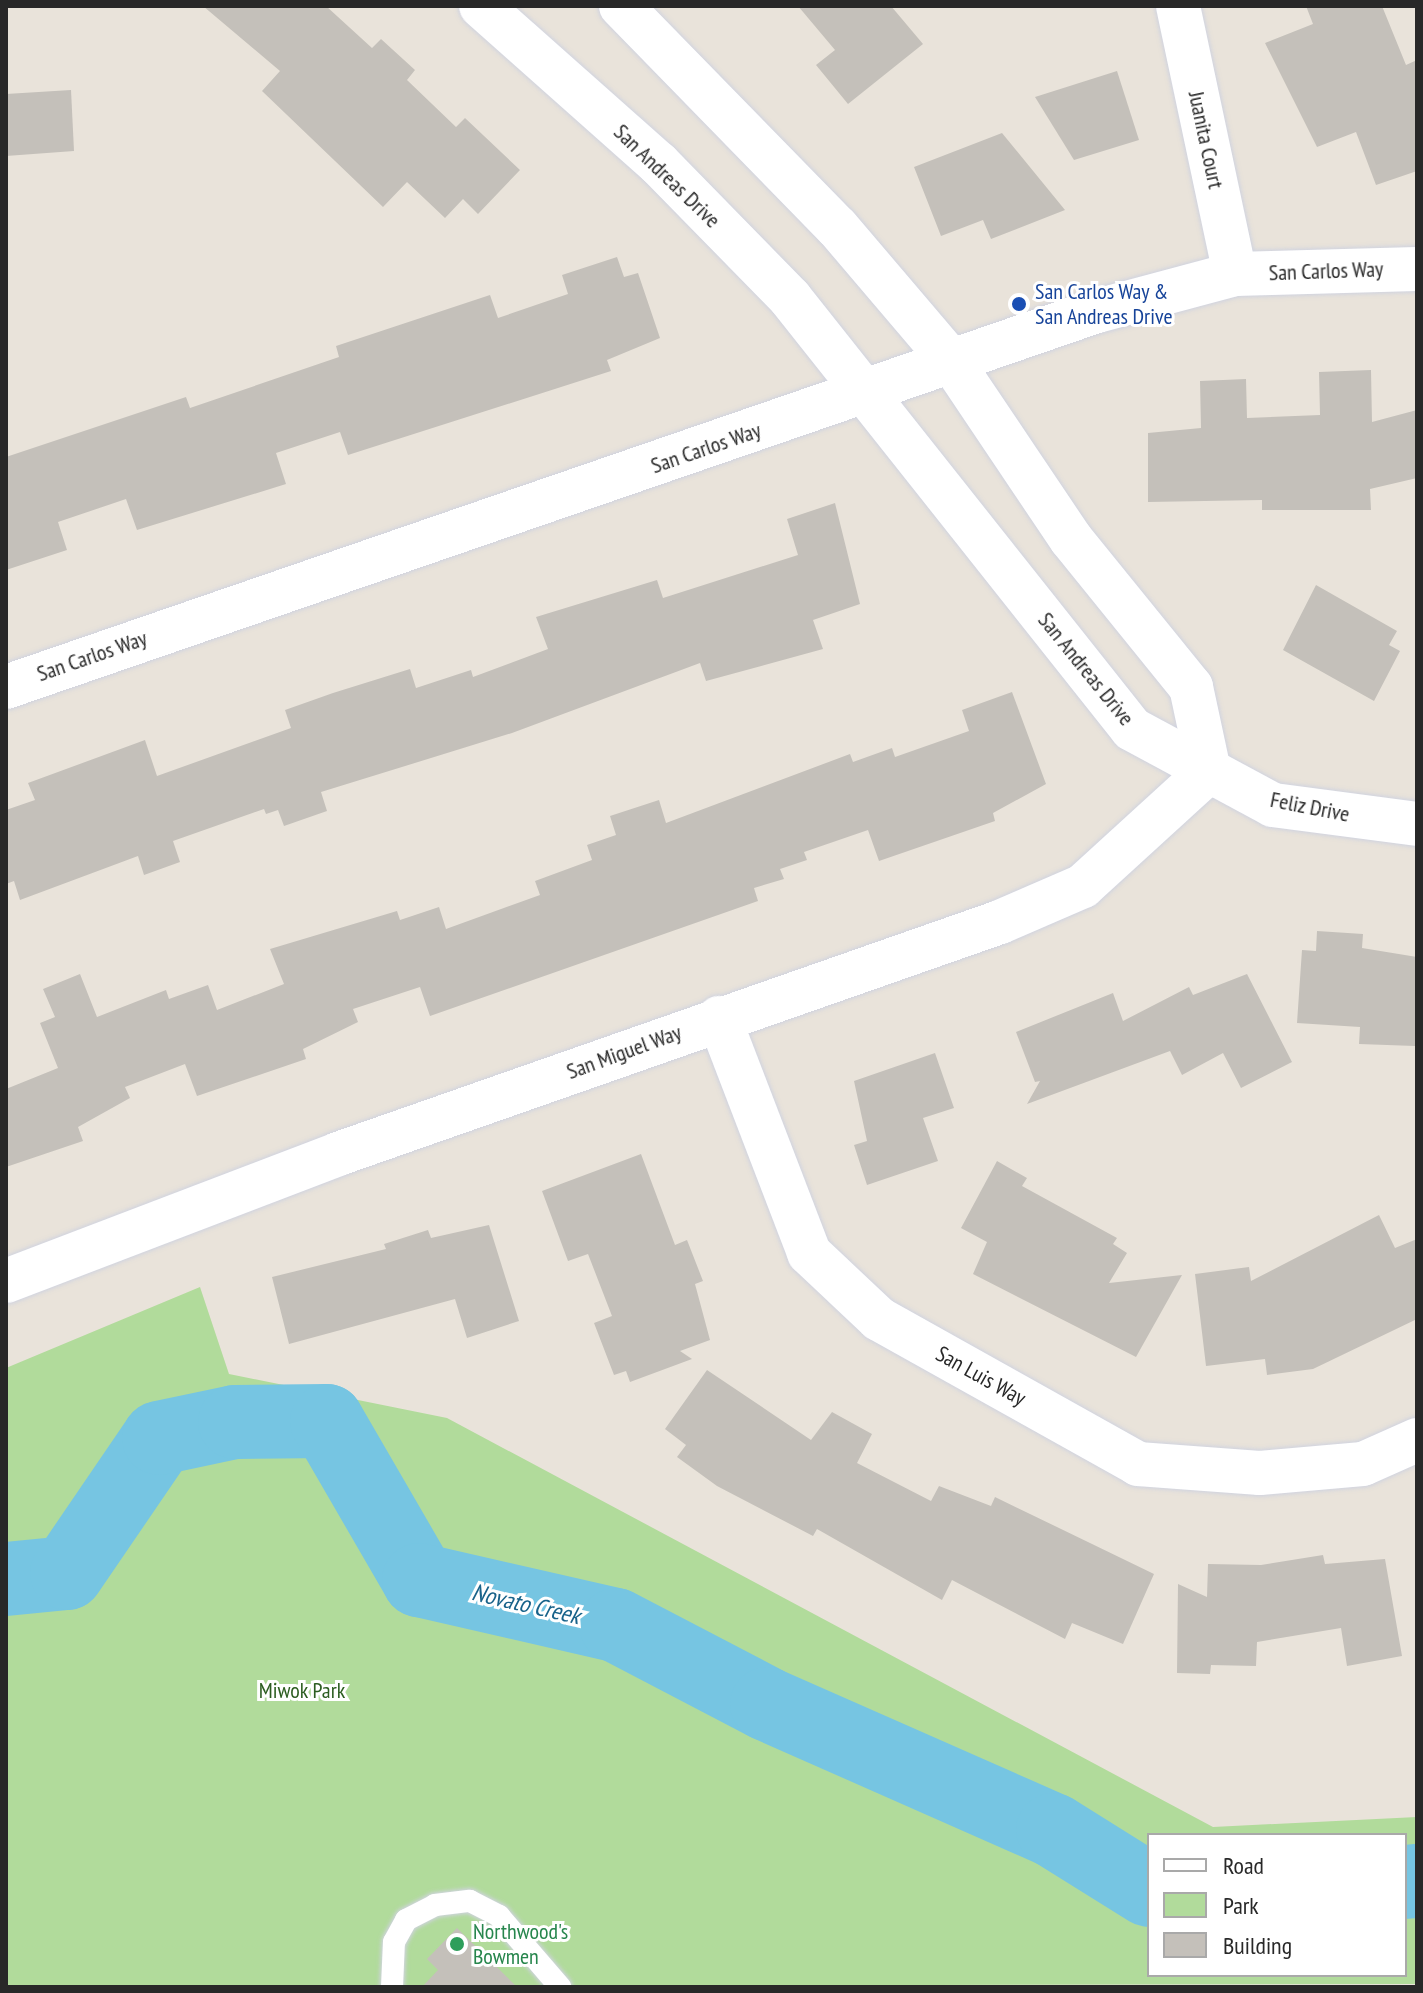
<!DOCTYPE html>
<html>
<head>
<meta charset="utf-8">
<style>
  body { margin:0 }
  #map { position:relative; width:1423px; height:1993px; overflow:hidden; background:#e9e3da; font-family:"PT Sans Narrow",sans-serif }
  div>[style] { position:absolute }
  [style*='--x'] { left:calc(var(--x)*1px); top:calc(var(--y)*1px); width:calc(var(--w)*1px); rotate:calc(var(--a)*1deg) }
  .green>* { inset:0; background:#b1db9b }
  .river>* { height:74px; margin:-37px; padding:0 37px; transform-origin:37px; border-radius:37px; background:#76c5e2 }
  .building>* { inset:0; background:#c4c0ba }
  .roads { filter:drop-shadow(0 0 2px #d0d3df) drop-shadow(0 0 2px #d0d3df) }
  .service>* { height:22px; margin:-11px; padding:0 11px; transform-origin:11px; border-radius:11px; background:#fff }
  .minor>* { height:44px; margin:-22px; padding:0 22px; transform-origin:22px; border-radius:22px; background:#fff }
  .dots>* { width:22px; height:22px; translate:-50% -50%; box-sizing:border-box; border:4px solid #fff; border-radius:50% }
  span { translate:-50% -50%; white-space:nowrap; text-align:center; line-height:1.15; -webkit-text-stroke:6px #fff; paint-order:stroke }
  .street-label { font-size:22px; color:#282828 }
  .transit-label { font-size:22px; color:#164399 }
  .left { translate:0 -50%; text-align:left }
  .park-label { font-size:22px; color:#2c5d20 }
  .leisure-label { font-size:22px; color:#27864d }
  .water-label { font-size:24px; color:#19638a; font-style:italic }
  .frame { position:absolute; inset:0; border:8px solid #282828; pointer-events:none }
  .legend { position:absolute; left:1147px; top:1833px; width:260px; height:144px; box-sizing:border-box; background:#fff; border:2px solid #a9a9a9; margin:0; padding:10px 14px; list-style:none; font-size:24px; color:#282828 }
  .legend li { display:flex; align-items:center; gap:16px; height:40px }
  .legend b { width:40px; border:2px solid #a9a9a9 }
</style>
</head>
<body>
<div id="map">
  <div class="green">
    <div style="clip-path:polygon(evenodd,200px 1287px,229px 1374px,447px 1418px,1213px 1827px,1417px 1817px,1417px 1984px,6px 1987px,6px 1368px,200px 1287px,1149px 1835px,1405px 1835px,1405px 1975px,1149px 1975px,1149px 1835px)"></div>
  </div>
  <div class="river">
    <div style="--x:6;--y:1579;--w:61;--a:-5.6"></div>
    <div style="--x:67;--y:1573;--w:163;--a:-55.7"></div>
    <div style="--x:159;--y:1438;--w:78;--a:-11.9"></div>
    <div style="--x:235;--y:1422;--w:92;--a:-0.6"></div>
    <div style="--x:327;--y:1421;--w:184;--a:59.9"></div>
    <div style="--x:419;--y:1580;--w:202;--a:12.9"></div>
    <div style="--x:616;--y:1625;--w:170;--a:27.6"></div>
    <div style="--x:767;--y:1704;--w:313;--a:23.8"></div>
    <div style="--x:1053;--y:1830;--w:113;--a:32"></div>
    <div style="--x:1405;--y:1882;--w:12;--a:-5"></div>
  </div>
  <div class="building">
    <div style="clip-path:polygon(203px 6px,326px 6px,372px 48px,381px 39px,415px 70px,407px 80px,456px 127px,465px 118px,520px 170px,478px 214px,463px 199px,445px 218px,407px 182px,383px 207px,262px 91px,280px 71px)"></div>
    <div style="clip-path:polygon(798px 6px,891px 6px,923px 44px,848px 104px,816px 65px,835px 50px)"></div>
    <div style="clip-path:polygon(1306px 6px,1382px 6px,1406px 65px,1417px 60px,1417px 171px,1376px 185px,1356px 132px,1317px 147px,1265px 43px,1313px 24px)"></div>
    <div style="clip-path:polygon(1117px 71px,1139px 140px,1074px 160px,1035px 97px)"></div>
    <div style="clip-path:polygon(71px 90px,74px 151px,6px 156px,6px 94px)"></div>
    <div style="clip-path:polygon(1002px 133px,1065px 210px,991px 239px,983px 220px,941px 236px,914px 167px)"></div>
    <div style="clip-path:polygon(617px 257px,624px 277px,638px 273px,660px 338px,607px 360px,611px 371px,348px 455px,340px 432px,276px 453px,286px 484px,137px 530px,126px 499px,58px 522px,67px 550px,6px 570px,6px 457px,186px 397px,190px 408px,339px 357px,336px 346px,490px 295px,498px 318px,568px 294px,562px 275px)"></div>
    <div style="clip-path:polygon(1371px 370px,1372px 422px,1417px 410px,1417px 478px,1370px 489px,1371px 510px,1262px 510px,1262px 500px,1148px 502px,1148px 433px,1201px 428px,1200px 381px,1246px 379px,1247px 418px,1320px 415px,1319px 372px)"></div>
    <div style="clip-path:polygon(835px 503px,860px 604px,813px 620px,823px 649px,706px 681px,700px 663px,512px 733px,321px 792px,327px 811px,284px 826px,278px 810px,266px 814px,264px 809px,173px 841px,180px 862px,144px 875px,138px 856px,20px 900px,14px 881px,6px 884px,6px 810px,35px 800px,28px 783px,145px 740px,157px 776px,291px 728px,285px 710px,333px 693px,410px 669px,416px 688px,471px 670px,473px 677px,548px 649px,536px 617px,657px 580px,663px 598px,798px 555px,787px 519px)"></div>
    <div style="clip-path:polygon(1316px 585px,1397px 631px,1389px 645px,1400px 651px,1374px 701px,1283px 650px)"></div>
    <div style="clip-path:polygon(1012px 692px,1046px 784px,993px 813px,995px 821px,879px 861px,868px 830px,804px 852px,807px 860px,780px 869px,784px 879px,754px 888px,758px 901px,430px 1016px,420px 987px,353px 1009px,358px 1022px,303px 1049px,306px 1059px,197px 1096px,185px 1064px,125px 1087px,130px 1098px,78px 1127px,83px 1141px,6px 1167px,6px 1089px,58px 1068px,40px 1023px,55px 1017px,43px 989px,80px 974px,97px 1017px,166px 990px,169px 999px,208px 985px,217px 1010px,284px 984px,270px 949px,397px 911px,400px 920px,439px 907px,446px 929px,540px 895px,535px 881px,592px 860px,587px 845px,616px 835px,610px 816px,659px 800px,666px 823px,850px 754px,853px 762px,892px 748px,895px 757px,969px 731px,962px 710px)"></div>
    <div style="clip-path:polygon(1317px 931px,1363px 934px,1362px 948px,1417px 957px,1415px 1046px,1359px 1044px,1360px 1027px,1297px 1023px,1302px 950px,1316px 951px)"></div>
    <div style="clip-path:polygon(1247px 974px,1292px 1062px,1241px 1088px,1223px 1053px,1182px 1075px,1170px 1051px,1027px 1104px,1040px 1081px,1035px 1082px,1016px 1032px,1113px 993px,1123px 1021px,1189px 987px,1193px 995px)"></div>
    <div style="clip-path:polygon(935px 1053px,954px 1108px,923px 1118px,938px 1161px,867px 1185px,854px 1145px,867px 1141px,854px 1081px)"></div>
    <div style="clip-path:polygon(641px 1154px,675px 1245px,687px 1240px,703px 1281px,695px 1284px,710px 1340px,680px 1351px,692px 1359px,630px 1382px,626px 1371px,614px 1375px,594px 1323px,612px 1316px,588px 1254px,568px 1261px,542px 1191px)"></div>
    <div style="clip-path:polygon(997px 1161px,1027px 1178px,1022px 1186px,1117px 1238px,1113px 1244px,1127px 1253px,1109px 1283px,1182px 1275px,1136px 1357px,973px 1274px,987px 1242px,961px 1228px)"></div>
    <div style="clip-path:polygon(1379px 1215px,1395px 1248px,1417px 1239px,1417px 1319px,1313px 1369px,1267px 1375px,1265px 1359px,1206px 1366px,1195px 1274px,1249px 1267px,1251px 1281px)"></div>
    <div style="clip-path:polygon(489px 1225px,519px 1321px,467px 1338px,455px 1299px,289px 1344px,272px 1277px,386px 1249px,384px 1244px,428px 1230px,431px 1238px)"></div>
    <div style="clip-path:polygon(707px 1370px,811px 1440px,832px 1412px,872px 1434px,857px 1463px,931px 1501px,939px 1486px,991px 1506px,995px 1497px,1154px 1574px,1123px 1644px,1072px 1623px,1065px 1639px,952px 1580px,942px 1600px,817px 1529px,813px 1536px,717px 1486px,677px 1457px,686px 1445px,665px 1429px)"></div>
    <div style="clip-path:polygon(1323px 1555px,1325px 1564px,1385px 1559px,1402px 1656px,1347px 1666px,1341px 1628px,1257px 1642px,1256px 1666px,1211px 1665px,1210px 1674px,1177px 1673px,1178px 1584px,1207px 1597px,1208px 1564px,1261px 1565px)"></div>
    <div style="clip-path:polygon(457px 1928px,517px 1987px,422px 1987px,438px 1970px,427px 1959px)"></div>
  </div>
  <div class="roads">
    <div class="service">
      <div style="--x:392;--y:1987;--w:45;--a:-87.5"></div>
      <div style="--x:394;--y:1942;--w:25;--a:-61"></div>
      <div style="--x:406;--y:1920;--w:33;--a:-27"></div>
      <div style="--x:435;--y:1905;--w:35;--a:-7"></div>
      <div style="--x:470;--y:1901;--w:33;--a:27"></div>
      <div style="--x:499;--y:1916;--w:94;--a:49.3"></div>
    </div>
    <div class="minor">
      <div style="--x:481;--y:6;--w:237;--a:41.6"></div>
      <div style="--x:658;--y:163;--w:189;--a:45.6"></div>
      <div style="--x:790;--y:298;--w:550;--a:51.57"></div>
      <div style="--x:1132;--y:729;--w:160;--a:28.3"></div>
      <div style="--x:1273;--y:805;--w:145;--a:7.5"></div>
      <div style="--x:621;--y:6;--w:309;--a:45.7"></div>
      <div style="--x:837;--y:227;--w:177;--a:49.6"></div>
      <div style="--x:952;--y:362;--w:213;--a:56.1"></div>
      <div style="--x:1071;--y:539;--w:191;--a:51"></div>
      <div style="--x:1191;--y:687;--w:86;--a:77.9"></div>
      <div style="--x:1178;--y:6;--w:274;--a:78"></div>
      <div style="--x:6;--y:687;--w:1154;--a:-19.02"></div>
      <div style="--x:1097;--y:311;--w:143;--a:-15"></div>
      <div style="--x:1235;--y:274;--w:182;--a:-1.6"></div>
      <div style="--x:719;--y:1018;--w:252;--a:69"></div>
      <div style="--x:809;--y:1253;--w:96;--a:43.3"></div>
      <div style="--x:879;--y:1319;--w:297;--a:29.2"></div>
      <div style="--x:1138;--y:1464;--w:122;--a:4.2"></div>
      <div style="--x:1260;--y:1473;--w:103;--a:-5"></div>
      <div style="--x:1363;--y:1464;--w:59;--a:-24"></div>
      <div style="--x:6;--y:1281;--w:355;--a:-20.9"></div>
      <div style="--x:338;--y:1154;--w:701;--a:-19.31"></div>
      <div style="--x:1000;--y:922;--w:90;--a:-23.4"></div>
      <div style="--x:1083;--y:886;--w:171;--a:-42.4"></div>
    </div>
  </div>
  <div class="dots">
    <div style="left:1019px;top:304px;background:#1a4fb4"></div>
    <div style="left:457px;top:1944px;background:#2e9e5b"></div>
  </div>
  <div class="street-label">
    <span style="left:1206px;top:140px;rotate:78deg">Juanita Court</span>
    <span style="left:667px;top:176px;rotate:44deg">San Andreas Drive</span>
    <span style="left:1326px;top:271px;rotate:-2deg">San Carlos Way</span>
    <span style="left:706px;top:448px;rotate:-19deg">San Carlos Way</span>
    <span style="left:92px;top:656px;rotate:-19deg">San Carlos Way</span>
    <span style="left:1086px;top:669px;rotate:51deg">San Andreas Drive</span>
    <span style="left:1310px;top:807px;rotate:11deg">Feliz Drive</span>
    <span style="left:624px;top:1052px;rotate:-20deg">San Miguel Way</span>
    <span style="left:981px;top:1376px;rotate:29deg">San Luis Way</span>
  </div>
  <div class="transit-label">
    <span class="left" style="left:1035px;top:304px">San Carlos Way &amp;<br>San Andreas Drive</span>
  </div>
  <div class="park-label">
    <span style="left:302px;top:1691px">Miwok Park</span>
  </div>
  <div class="leisure-label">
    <span class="left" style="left:473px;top:1944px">Northwood's<br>Bowmen</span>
  </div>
  <div class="water-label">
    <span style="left:526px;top:1604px;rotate:13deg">Novato Creek</span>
  </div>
  <div class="frame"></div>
  <ul class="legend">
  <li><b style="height:10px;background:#fff"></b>Road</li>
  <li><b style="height:22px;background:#b1db9b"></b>Park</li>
  <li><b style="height:22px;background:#c4c0ba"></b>Building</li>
  </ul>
</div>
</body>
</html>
